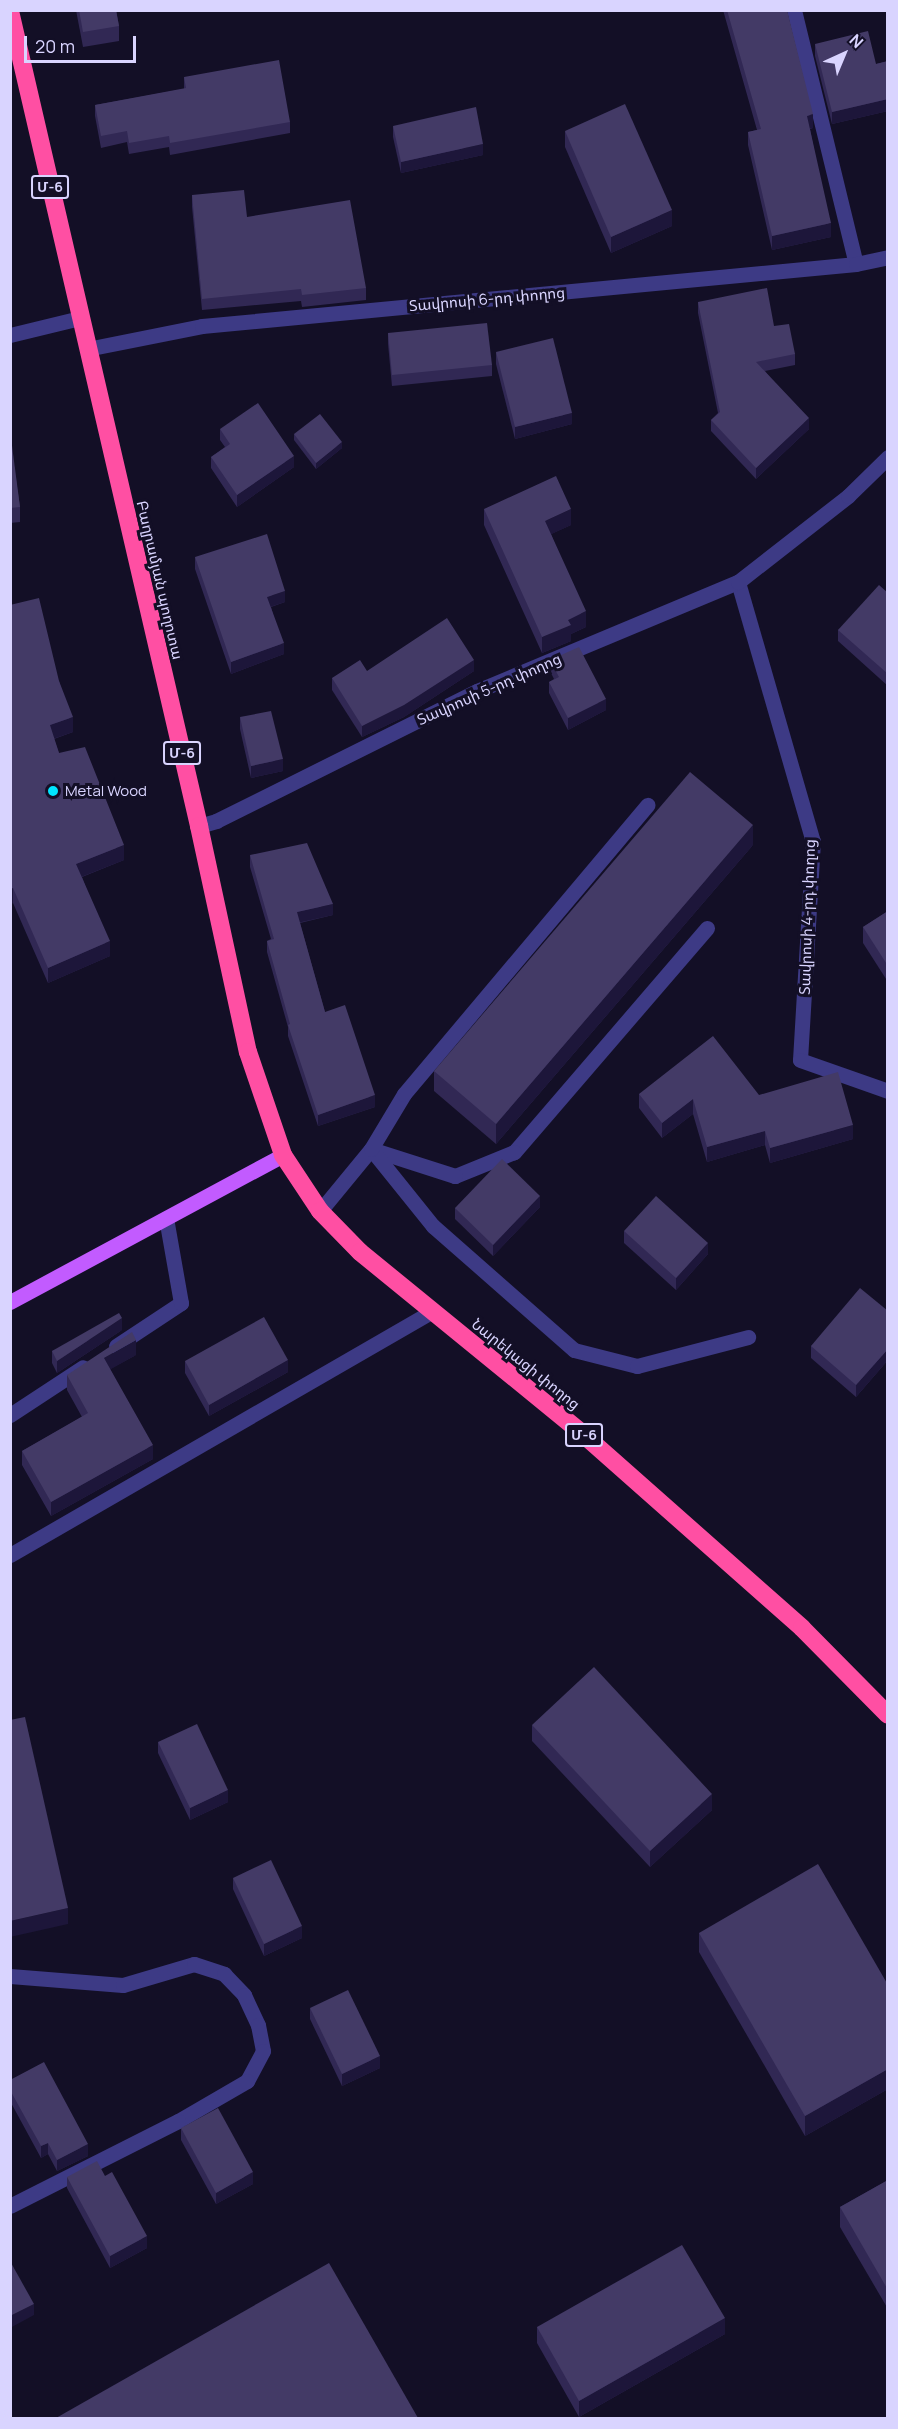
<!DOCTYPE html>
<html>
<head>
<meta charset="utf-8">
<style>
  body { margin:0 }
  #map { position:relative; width:898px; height:2429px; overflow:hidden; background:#130f26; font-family:Manrope,"Noto Sans Armenian",sans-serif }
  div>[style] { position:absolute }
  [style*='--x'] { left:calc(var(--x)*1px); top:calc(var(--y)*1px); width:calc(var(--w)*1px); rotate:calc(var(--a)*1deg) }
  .minor>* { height:15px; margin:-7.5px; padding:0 7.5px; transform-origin:7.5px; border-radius:7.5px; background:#3d3a85 }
  .major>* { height:15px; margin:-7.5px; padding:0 7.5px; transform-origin:7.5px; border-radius:7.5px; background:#c25bff }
  .highway>* { height:18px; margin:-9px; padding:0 9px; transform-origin:9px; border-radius:9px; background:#ff4fa3 }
  .wall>* { inset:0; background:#312854 }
  .shaded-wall>* { inset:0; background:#1d163a }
  .building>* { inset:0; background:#433a66 }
  .dots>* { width:16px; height:16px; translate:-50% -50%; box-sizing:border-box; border:3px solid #130f26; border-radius:50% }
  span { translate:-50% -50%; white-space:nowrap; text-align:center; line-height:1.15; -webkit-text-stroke:6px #130f26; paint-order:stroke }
  .shield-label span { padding:2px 4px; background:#130f26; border:2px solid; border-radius:4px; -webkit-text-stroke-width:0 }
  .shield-label { font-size:14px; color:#d9d4ff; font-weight:700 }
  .street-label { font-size:15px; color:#d9d4ff }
  .poi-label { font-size:15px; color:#d9d4ff }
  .left { translate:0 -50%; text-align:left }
  .frame { position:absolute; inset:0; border:12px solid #d9d4ff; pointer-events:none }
  .north { position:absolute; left:814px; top:24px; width:60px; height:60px; -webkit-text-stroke:4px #130f26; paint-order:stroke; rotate:44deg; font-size:16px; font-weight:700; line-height:24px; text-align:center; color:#d9d4ff }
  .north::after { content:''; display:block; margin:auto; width:21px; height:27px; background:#d9d4ff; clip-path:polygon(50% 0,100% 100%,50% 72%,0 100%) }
  .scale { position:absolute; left:24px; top:36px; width:112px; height:27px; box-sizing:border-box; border:3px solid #d9d4ff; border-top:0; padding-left:8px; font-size:18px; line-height:21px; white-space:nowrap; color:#d9d4ff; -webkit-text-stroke:4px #130f26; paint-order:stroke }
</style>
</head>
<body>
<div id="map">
  <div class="minor">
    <div style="--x:794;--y:10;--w:261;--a:76.3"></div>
    <div style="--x:10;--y:335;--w:72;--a:-13.7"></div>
    <div style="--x:87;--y:349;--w:117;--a:-11.3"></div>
    <div style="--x:202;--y:326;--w:657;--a:-5.42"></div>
    <div style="--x:856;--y:264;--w:33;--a:-12"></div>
    <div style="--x:738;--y:582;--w:270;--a:73.9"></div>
    <div style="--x:813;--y:841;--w:219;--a:93.4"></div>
    <div style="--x:800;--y:1060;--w:93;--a:19.4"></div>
    <div style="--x:199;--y:826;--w:18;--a:-16"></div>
    <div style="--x:216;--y:821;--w:292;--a:-26.5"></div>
    <div style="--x:477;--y:691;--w:283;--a:-22.7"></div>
    <div style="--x:738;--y:582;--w:140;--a:-38"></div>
    <div style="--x:848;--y:496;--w:56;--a:-44.3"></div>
    <div style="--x:707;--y:928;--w:296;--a:130.7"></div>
    <div style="--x:514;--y:1152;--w:64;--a:157.9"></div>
    <div style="--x:455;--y:1176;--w:88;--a:-162.2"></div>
    <div style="--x:371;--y:1149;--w:99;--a:51.2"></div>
    <div style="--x:433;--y:1226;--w:188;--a:41.3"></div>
    <div style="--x:574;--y:1350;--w:65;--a:14.3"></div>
    <div style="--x:637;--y:1366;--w:115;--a:-14.6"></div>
    <div style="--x:320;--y:1211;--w:80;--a:-50.6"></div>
    <div style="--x:371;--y:1149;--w:64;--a:-59"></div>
    <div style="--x:404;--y:1094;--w:378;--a:-49.9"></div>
    <div style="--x:116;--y:1346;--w:78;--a:-33.5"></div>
    <div style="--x:181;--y:1303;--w:86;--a:-100"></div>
    <div style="--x:10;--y:1415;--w:87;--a:-33.3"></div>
    <div style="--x:10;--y:1555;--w:488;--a:-30"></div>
    <div style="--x:10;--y:1976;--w:113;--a:4.6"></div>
    <div style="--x:123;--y:1985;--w:74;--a:-16.5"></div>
    <div style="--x:194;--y:1964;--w:32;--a:18"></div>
    <div style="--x:224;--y:1974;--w:29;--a:46"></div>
    <div style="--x:244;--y:1995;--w:33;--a:65"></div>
    <div style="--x:258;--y:2025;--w:26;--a:79"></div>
    <div style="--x:263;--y:2051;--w:34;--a:118"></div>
    <div style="--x:247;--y:2081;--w:80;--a:149.9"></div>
    <div style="--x:178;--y:2121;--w:188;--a:153.2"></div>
  </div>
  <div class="major">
    <div style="--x:10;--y:1302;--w:310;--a:-28.3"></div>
  </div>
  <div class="highway">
    <div style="--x:10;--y:11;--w:837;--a:76.94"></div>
    <div style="--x:199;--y:826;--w:231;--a:77.8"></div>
    <div style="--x:248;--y:1052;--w:109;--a:71.2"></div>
    <div style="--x:283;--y:1155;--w:67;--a:56.5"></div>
    <div style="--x:320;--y:1211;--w:57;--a:45.7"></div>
    <div style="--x:360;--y:1252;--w:289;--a:39.2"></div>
    <div style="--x:584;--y:1435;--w:291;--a:41.5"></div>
    <div style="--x:802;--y:1628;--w:122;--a:45.3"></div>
  </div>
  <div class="wall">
    <div style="clip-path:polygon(76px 10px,116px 10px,119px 26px,119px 41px,83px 47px)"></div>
    <div style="clip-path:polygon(723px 10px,787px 10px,813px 128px,810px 129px,831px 237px,772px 250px,748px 145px,748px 132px,757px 130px)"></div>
    <div style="clip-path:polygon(815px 44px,876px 64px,888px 61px,888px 111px,832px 124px,815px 56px)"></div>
    <div style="clip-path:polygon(184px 77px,290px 122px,290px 133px,170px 155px,169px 147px,129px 154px,127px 142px,101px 148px,95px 116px,95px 105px,184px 89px)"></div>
    <div style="clip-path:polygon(393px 126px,483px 155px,401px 173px,393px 137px)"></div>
    <div style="clip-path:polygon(565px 131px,672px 226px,611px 253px,565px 147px)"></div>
    <div style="clip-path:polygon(192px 195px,247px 217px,366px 288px,366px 300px,302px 307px,301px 301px,202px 310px,192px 207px)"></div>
    <div style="clip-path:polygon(698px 302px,774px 326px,795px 354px,795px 365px,765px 371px,809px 429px,756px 479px,711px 431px,711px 420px,718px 413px,698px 313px)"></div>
    <div style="clip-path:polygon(388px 333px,492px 365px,492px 376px,392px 386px,388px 344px)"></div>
    <div style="clip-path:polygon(496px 352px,572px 424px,515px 439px,496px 364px)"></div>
    <div style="clip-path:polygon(220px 429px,294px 467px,237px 507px,211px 468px,211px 457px,225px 447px,220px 440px)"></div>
    <div style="clip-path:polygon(294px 434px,342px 448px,316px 469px,294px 440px)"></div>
    <div style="clip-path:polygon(10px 439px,20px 507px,20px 522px,10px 523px)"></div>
    <div style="clip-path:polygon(484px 509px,571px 525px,551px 534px,586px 627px,571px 634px,571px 641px,542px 653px,484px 525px)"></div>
    <div style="clip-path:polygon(195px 557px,285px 602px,271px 607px,284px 654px,231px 674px,195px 569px)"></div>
    <div style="clip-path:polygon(888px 593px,888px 686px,838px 641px,838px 630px)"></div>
    <div style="clip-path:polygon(10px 605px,59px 681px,73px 732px,54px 739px,59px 753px,124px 860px,82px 877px,110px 956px,48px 983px,13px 903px,10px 904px)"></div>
    <div style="clip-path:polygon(550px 660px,606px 710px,568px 730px,549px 693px,549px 682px,554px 679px,550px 671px)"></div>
    <div style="clip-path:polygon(367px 671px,474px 671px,404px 717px,362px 737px,332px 690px,332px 678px)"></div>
    <div style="clip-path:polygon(240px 717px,283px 771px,251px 778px,240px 729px)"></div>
    <div style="clip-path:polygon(753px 845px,496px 1144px,434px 1091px,434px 1071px)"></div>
    <div style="clip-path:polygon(250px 855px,333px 915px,300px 923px,325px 1012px,375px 1107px,318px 1126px,288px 1036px,288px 1027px,267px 952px,267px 941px,271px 939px,250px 867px)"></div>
    <div style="clip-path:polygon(888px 911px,888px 982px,863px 943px,863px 927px)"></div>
    <div style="clip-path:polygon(639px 1094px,759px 1095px,853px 1139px,770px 1163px,765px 1145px,707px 1162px,693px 1114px,662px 1138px,639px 1108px)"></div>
    <div style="clip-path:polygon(540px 1207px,493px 1256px,455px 1219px,455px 1208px)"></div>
    <div style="clip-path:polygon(624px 1231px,708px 1254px,676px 1290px,624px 1243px)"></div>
    <div style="clip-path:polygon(888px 1311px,888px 1360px,856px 1397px,811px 1358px,811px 1346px)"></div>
    <div style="clip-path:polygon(122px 1330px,57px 1373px,52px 1363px,52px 1351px)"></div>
    <div style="clip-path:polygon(136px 1355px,110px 1369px,153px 1459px,51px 1516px,22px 1465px,22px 1451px,82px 1417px,67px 1390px,67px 1375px)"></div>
    <div style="clip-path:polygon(185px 1361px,288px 1372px,209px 1416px,185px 1373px)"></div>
    <div style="clip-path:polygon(532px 1725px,712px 1810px,650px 1867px,532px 1741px)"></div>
    <div style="clip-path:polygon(158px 1742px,228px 1802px,190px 1820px,158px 1753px)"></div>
    <div style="clip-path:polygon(233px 1878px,302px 1938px,264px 1956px,233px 1889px)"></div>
    <div style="clip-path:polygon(699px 1933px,888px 1985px,888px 2089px,805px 2136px,699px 1952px)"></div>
    <div style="clip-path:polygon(310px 2008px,380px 2068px,342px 2086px,310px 2019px)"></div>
    <div style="clip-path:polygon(10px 2080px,88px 2156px,57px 2171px,48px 2154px,41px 2158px,10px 2101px)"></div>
    <div style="clip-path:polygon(181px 2128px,253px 2184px,216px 2204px,181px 2140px)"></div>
    <div style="clip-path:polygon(105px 2176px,147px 2248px,110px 2268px,67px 2188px,67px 2177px)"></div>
    <div style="clip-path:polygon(888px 2180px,888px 2309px,840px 2227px,840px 2207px)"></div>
    <div style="clip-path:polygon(537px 2327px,725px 2334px,579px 2417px,537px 2343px)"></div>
  </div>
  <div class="shaded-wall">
    <div style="clip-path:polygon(888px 99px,888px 111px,832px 124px,832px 112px)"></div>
    <div style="clip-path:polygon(813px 114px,813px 128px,807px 129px,807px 116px)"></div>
    <div style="clip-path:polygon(483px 144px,483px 155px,401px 173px,401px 162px)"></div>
    <div style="clip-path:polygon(672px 210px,672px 226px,611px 253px,611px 237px)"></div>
    <div style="clip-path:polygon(831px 223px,831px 237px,772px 250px,772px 236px)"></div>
    <div style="clip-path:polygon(572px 413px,572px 424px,515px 439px,515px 427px)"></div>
    <div style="clip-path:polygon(809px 418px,809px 429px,756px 479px,756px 468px)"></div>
    <div style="clip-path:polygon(342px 442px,342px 448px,316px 469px,316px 463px)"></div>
    <div style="clip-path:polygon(294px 456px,294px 467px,237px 507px,237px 495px)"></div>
    <div style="clip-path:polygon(571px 509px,571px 525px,545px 537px,545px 521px)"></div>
    <div style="clip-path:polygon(285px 591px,285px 602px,267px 608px,267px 597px)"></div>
    <div style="clip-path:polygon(586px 611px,586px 627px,571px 634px,571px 641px,542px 653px,542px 637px,568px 620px)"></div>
    <div style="clip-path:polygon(284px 643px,284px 654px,231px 674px,231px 662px)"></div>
    <div style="clip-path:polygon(474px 660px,474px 671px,404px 717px,362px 737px,362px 726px)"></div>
    <div style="clip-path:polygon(606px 699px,606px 710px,568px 730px,568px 718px)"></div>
    <div style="clip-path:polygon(73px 717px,73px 732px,50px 740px,50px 725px)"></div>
    <div style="clip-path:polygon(283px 759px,283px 771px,251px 778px,251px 766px)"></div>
    <div style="clip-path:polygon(753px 825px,753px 845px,496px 1144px,496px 1124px)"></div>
    <div style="clip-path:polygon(124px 845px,124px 860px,76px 879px,76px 864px)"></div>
    <div style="clip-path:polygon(13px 888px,13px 903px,10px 904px,10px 889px)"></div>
    <div style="clip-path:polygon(333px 904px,333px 915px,297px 923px,297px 912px)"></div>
    <div style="clip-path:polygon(110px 941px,110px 956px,48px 983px,48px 968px)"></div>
    <div style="clip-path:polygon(375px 1095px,375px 1107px,318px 1126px,318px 1115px)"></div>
    <div style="clip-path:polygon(693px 1099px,693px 1114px,662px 1138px,662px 1123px)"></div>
    <div style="clip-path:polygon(853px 1125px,853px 1139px,770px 1163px,770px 1148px)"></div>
    <div style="clip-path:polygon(765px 1131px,765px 1145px,707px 1162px,707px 1147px)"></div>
    <div style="clip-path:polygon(540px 1196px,540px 1207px,493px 1256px,493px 1245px)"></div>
    <div style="clip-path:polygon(708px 1243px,708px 1254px,676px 1290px,676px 1278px)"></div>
    <div style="clip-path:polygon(122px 1318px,122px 1330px,57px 1373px,57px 1361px)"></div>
    <div style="clip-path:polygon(136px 1340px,136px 1355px,104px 1373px,104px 1358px)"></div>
    <div style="clip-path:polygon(888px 1349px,888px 1360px,856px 1397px,856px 1385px)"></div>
    <div style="clip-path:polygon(288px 1360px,288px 1372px,209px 1416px,209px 1405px)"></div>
    <div style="clip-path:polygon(153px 1445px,153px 1459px,51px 1516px,51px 1502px)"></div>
    <div style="clip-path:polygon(228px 1790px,228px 1802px,190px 1820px,190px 1808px)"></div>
    <div style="clip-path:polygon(712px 1794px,712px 1810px,650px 1867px,650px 1851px)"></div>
    <div style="clip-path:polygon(68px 1908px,68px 1924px,10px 1937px,10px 1921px)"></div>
    <div style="clip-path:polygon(302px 1926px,302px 1938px,264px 1956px,264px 1944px)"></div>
    <div style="clip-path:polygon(380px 2056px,380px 2068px,342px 2086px,342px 2074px)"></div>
    <div style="clip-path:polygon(888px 2069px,888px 2089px,805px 2136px,805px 2116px)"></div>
    <div style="clip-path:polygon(48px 2143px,48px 2154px,41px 2158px,41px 2146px)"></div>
    <div style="clip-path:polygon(88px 2144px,88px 2156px,57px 2171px,57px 2160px)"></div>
    <div style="clip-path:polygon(253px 2172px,253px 2184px,216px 2204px,216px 2193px)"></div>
    <div style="clip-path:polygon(147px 2236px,147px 2248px,110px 2268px,110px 2256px)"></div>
    <div style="clip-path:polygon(34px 2304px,34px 2315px,10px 2328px,10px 2316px)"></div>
    <div style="clip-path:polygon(725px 2318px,725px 2334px,579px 2417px,579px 2401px)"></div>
  </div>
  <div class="building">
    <div style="clip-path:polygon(79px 10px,116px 10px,119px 26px,83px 32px)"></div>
    <div style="clip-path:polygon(727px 10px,787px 10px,813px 114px,807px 116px,831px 223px,772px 236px,748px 132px,761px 129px)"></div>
    <div style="clip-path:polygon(868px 31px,876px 64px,888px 61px,888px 99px,832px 112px,815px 44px)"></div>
    <div style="clip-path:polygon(279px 60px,290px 122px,170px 143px,169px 136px,129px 143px,127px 131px,101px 136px,95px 105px,186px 88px,184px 77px)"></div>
    <div style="clip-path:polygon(625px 104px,672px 210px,611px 237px,565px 131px)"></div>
    <div style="clip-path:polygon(476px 107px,483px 144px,401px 162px,393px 126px)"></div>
    <div style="clip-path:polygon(244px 190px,247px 217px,350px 200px,366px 288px,302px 295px,301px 289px,202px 299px,192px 195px)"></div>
    <div style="clip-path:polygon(767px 288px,774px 326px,789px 324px,795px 354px,756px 362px,809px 418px,756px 468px,711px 420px,720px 412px,698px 302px)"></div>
    <div style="clip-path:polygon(487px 323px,492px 365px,392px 375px,388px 333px)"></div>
    <div style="clip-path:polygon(553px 338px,572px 413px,515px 427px,496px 352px)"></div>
    <div style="clip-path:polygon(258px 403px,294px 456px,237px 495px,211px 457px,230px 444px,220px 429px)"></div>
    <div style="clip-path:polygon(320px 414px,342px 442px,316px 463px,294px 434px)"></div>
    <div style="clip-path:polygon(11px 438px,20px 507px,10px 508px,10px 439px)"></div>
    <div style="clip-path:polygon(556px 476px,571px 509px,545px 521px,586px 611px,568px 620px,571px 625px,542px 637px,484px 509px)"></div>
    <div style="clip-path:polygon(267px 534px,285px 591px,267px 597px,284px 643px,231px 662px,195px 557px)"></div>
    <div style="clip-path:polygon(879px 585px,888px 593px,888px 674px,838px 630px)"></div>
    <div style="clip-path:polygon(39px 598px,59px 681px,73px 717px,50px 725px,59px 753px,85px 747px,124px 845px,76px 864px,110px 941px,48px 968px,13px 888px,10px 889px,10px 605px)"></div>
    <div style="clip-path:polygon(447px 618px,474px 660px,404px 705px,362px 726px,332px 678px,360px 660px,367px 671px)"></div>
    <div style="clip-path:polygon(579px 647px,606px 699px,568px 718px,549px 682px,559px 677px,550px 660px)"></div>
    <div style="clip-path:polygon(271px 711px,283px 759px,251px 766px,240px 717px)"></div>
    <div style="clip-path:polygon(690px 772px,753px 825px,496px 1124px,434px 1071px)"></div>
    <div style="clip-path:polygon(307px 843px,333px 904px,297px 912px,325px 1012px,345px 1005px,375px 1095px,318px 1115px,288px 1025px,290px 1024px,267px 941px,274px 939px,250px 855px)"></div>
    <div style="clip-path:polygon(888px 911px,888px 966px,863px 927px)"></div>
    <div style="clip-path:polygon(713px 1036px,759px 1095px,838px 1072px,853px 1125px,770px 1148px,765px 1131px,707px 1147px,693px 1099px,662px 1123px,639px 1094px)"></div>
    <div style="clip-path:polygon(502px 1159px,540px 1196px,493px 1245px,455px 1208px)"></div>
    <div style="clip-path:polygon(656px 1196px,708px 1243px,676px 1278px,624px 1231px)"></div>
    <div style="clip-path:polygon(860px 1288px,888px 1311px,888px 1349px,856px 1385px,811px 1346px)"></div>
    <div style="clip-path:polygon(119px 1313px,122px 1318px,57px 1361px,52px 1351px)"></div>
    <div style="clip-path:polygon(264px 1317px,288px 1360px,209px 1405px,185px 1361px)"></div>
    <div style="clip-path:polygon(132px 1332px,136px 1340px,104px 1358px,153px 1445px,51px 1502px,22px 1451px,88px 1413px,67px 1375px)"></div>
    <div style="clip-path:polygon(594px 1667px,712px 1794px,650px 1851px,532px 1725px)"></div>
    <div style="clip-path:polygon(25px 1717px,68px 1908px,10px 1921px,10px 1720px)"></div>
    <div style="clip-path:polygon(197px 1724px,228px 1790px,190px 1808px,158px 1742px)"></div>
    <div style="clip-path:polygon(271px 1860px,302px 1926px,264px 1944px,233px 1878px)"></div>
    <div style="clip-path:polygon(818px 1864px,888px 1985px,888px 2069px,805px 2116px,699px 1933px)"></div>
    <div style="clip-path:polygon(348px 1990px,380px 2056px,342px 2074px,310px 2008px)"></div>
    <div style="clip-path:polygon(44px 2062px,88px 2144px,57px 2160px,48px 2143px,41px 2146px,10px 2090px,10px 2080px)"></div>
    <div style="clip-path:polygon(218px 2108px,253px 2172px,216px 2193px,181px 2128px)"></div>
    <div style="clip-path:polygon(97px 2161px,105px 2176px,112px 2172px,147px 2236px,110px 2256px,67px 2177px)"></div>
    <div style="clip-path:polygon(888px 2180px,888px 2290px,840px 2207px)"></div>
    <div style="clip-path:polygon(682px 2245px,725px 2318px,579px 2401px,537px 2327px)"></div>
    <div style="clip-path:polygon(10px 2261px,34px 2304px,10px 2316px)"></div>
    <div style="clip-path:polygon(329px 2263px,418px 2418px,56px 2418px)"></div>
  </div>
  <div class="dots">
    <div style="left:53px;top:791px;background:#00e5ff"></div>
  </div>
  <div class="shield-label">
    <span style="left:50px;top:187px">Մ-6</span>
    <span style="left:182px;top:753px">Մ-6</span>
    <span style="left:584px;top:1435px">Մ-6</span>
  </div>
  <div class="street-label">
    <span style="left:487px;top:299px;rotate:-5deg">Տավրոսի 6-րդ փողոց</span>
    <span style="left:160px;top:580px;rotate:77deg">Բաղրամյան պողոտա</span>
    <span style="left:489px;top:689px;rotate:-24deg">Տավրոսի 5-րդ փողոց</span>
    <span style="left:807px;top:917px;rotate:-88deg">Տավրոսի 4-րդ փողոց</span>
    <span style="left:526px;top:1364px;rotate:39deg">Նարեկացի փողոց</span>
  </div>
  <div class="poi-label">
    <span class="left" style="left:65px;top:791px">Metal Wood</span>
  </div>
  <div class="frame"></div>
  <div class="north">N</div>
  <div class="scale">20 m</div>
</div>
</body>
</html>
